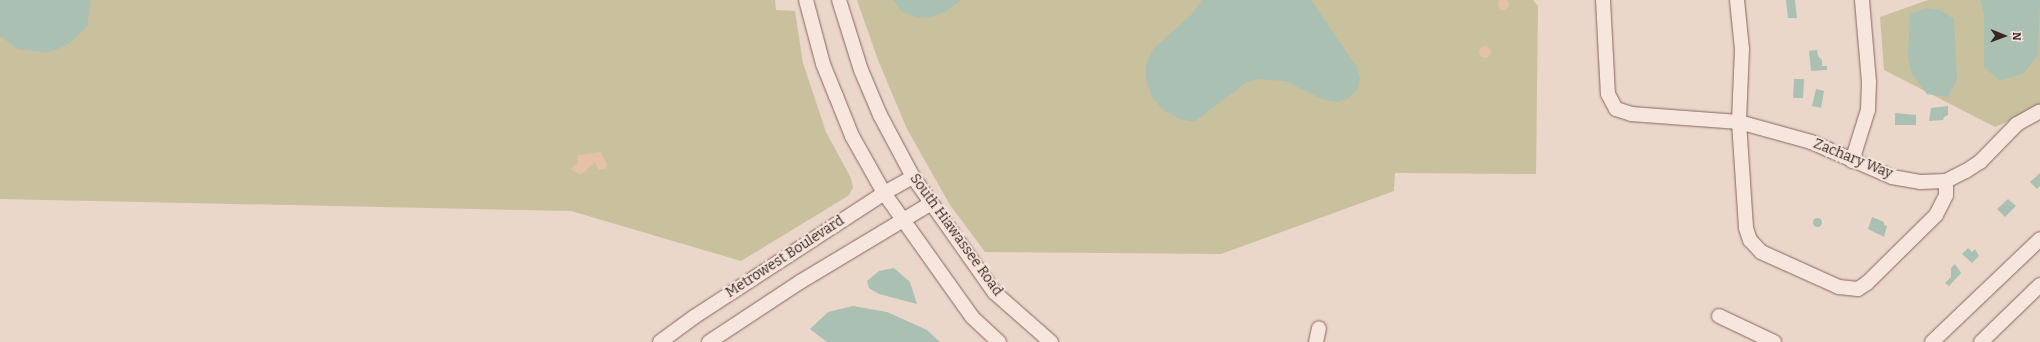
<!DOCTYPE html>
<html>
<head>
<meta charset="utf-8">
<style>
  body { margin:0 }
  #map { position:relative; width:2040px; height:342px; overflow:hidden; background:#ebd6ca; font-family:Bitter,serif }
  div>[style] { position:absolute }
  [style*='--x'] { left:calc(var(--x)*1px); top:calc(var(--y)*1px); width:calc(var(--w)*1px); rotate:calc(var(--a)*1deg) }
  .green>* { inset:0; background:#c9c09e }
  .sand>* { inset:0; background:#e5c1aa }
  .round { border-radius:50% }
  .water>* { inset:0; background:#aac0b2 }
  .roads { filter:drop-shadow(0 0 1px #876760) drop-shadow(0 0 1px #876760) }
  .minor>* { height:14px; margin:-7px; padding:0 7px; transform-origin:7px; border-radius:7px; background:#f7e6dd }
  span { translate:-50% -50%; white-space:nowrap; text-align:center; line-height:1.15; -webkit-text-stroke:4px #f3e3d9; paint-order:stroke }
  .street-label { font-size:14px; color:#392522 }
  .north { position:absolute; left:1984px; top:16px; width:40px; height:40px; -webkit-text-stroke:3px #f3e3d9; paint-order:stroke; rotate:91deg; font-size:11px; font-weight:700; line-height:16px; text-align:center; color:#392522 }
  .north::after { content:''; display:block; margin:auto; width:14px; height:18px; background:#392522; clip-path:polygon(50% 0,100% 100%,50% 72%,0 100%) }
</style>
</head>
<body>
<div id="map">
  <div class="green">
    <div style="clip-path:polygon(0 0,775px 0,776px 10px,795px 11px,803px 63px,826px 132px,851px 178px,853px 188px,848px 196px,741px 261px,571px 211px,0 199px)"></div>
    <div style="clip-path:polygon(857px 0,1533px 0,1538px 6px,1536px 174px,1395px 173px,1394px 191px,1221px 254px,985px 252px,950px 205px,907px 129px,878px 60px)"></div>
    <div style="clip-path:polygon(1928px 0,2040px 0,2040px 107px,1995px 127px,1884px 70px,1880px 17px)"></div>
  </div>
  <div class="sand">
    <div class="round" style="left:1497.5px;top:-1.5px;width:11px;height:11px"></div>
    <div class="round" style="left:1479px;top:46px;width:12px;height:12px"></div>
    <div style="clip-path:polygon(601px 152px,607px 165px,605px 169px,598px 170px,595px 162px,581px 175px,570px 169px,578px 163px,577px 155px)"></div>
  </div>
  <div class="water">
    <div style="clip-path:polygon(0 0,91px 0,87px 26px,69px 44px,48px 53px,18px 49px,0 36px)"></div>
    <div style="clip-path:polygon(893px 0,961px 0,945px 12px,930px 17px,917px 18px,901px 11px)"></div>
    <div style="clip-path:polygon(1202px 0,1311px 0,1356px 66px,1360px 77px,1358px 89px,1349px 98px,1337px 102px,1322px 99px,1285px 81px,1258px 79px,1247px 82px,1194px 122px,1178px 119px,1162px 109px,1152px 97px,1146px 80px,1146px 64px,1153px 49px,1191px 15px)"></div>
    <div style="clip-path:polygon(1786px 0,1795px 0,1797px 18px,1788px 18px)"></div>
    <div style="clip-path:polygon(1980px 0,2040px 0,2038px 55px,2024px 73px,2000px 81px,1984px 67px,1984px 15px)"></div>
    <div style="clip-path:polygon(1926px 8px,1940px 10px,1954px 19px,1957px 79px,1948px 97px,1927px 94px,1911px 73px,1908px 56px,1910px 14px)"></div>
    <div style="clip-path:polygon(1817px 50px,1818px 56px,1822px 60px,1822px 66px,1827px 66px,1827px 70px,1811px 71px,1809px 51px)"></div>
    <div style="clip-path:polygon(1794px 79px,1804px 79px,1803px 98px,1793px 98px)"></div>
    <div style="clip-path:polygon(1816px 89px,1824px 91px,1821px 108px,1812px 106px)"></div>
    <div style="clip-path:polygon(1948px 106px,1948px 115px,1944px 117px,1943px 120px,1929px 121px,1931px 108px)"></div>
    <div style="clip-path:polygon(1895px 113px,1916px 115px,1916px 125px,1895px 125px)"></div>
    <div style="clip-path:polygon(2040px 173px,2040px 186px,2037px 189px,2030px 182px)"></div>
    <div style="clip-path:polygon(2008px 199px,2016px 206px,2005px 217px,1997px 209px)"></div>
    <div style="clip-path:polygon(1872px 217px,1884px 222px,1884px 225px,1887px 226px,1884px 237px,1868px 229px)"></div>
    <div class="round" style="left:1812.5px;top:217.5px;width:9px;height:9px"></div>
    <div style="clip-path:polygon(1968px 248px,1972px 252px,1975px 249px,1979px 256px,1972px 263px,1962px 254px)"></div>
    <div style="clip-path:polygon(1955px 264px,1961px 273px,1949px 286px,1945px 283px,1951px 277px,1951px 268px)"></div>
    <div style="clip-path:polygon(894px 268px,910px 282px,917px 304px,879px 294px,869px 288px,867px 281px,879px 271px)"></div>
    <div style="clip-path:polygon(853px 306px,887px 312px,927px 330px,940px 342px,827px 342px,810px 329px,828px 312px)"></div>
  </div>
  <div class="roads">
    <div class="minor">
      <div style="--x:806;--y:0;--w:66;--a:75.1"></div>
      <div style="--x:823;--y:64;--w:35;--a:68"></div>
      <div style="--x:836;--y:96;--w:43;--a:68.2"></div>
      <div style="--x:852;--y:136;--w:65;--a:60.7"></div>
      <div style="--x:884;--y:193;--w:152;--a:54.6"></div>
      <div style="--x:972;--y:317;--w:37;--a:43"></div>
      <div style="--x:839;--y:0;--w:73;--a:72.6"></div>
      <div style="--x:861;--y:70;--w:49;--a:67.1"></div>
      <div style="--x:880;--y:115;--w:70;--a:62"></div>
      <div style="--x:913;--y:177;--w:141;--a:54.8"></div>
      <div style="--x:994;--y:292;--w:76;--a:41.3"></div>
      <div style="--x:1603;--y:0;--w:94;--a:87"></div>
      <div style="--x:1608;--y:94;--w:17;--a:62"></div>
      <div style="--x:1616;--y:109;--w:16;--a:18"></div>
      <div style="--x:1631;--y:114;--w:108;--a:4.2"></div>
      <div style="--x:1739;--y:122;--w:75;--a:15.5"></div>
      <div style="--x:1811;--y:142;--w:88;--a:23.4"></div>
      <div style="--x:1892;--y:177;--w:28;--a:10"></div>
      <div style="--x:1920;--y:182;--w:26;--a:-2"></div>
      <div style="--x:1946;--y:181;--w:22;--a:-27"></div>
      <div style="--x:1966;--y:171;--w:17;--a:-33"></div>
      <div style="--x:1980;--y:162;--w:53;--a:-45.8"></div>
      <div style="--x:2017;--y:124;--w:26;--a:-29"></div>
      <div style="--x:1737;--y:0;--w:49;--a:84.2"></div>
      <div style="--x:1742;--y:49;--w:73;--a:92.4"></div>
      <div style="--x:1739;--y:122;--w:106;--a:86.2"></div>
      <div style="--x:1746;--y:228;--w:13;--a:72"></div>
      <div style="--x:1750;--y:240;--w:16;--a:47"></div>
      <div style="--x:1761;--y:252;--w:85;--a:24.2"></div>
      <div style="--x:1839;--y:287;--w:19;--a:6"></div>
      <div style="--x:1858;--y:289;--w:11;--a:-34"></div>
      <div style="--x:1867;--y:283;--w:97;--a:-44.6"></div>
      <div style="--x:1936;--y:215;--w:22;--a:-63"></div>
      <div style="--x:1946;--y:195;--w:14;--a:-90"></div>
      <div style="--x:1852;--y:161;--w:53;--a:-72.6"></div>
      <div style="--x:1868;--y:110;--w:28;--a:-88"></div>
      <div style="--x:1869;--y:82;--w:82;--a:-94.9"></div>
      <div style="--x:1719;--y:316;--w:61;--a:25.3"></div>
      <div style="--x:660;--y:342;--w:42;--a:-36.3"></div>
      <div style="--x:694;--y:317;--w:227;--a:-33.1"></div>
      <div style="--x:884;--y:193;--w:33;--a:-29"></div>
      <div style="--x:709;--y:342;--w:109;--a:-33.4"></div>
      <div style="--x:800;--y:282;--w:152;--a:-31"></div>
      <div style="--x:1316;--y:342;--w:14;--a:-78"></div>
      <div style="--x:1932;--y:342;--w:149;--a:-43.6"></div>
      <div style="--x:1981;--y:342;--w:82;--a:-44"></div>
    </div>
  </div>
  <div class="street-label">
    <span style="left:1853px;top:159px;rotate:22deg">Zachary Way</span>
    <span style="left:956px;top:235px;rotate:54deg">South Hiawassee Road</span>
    <span style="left:785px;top:257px;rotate:-33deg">Metrowest Boulevard</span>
  </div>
  <div class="north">N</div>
</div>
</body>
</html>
